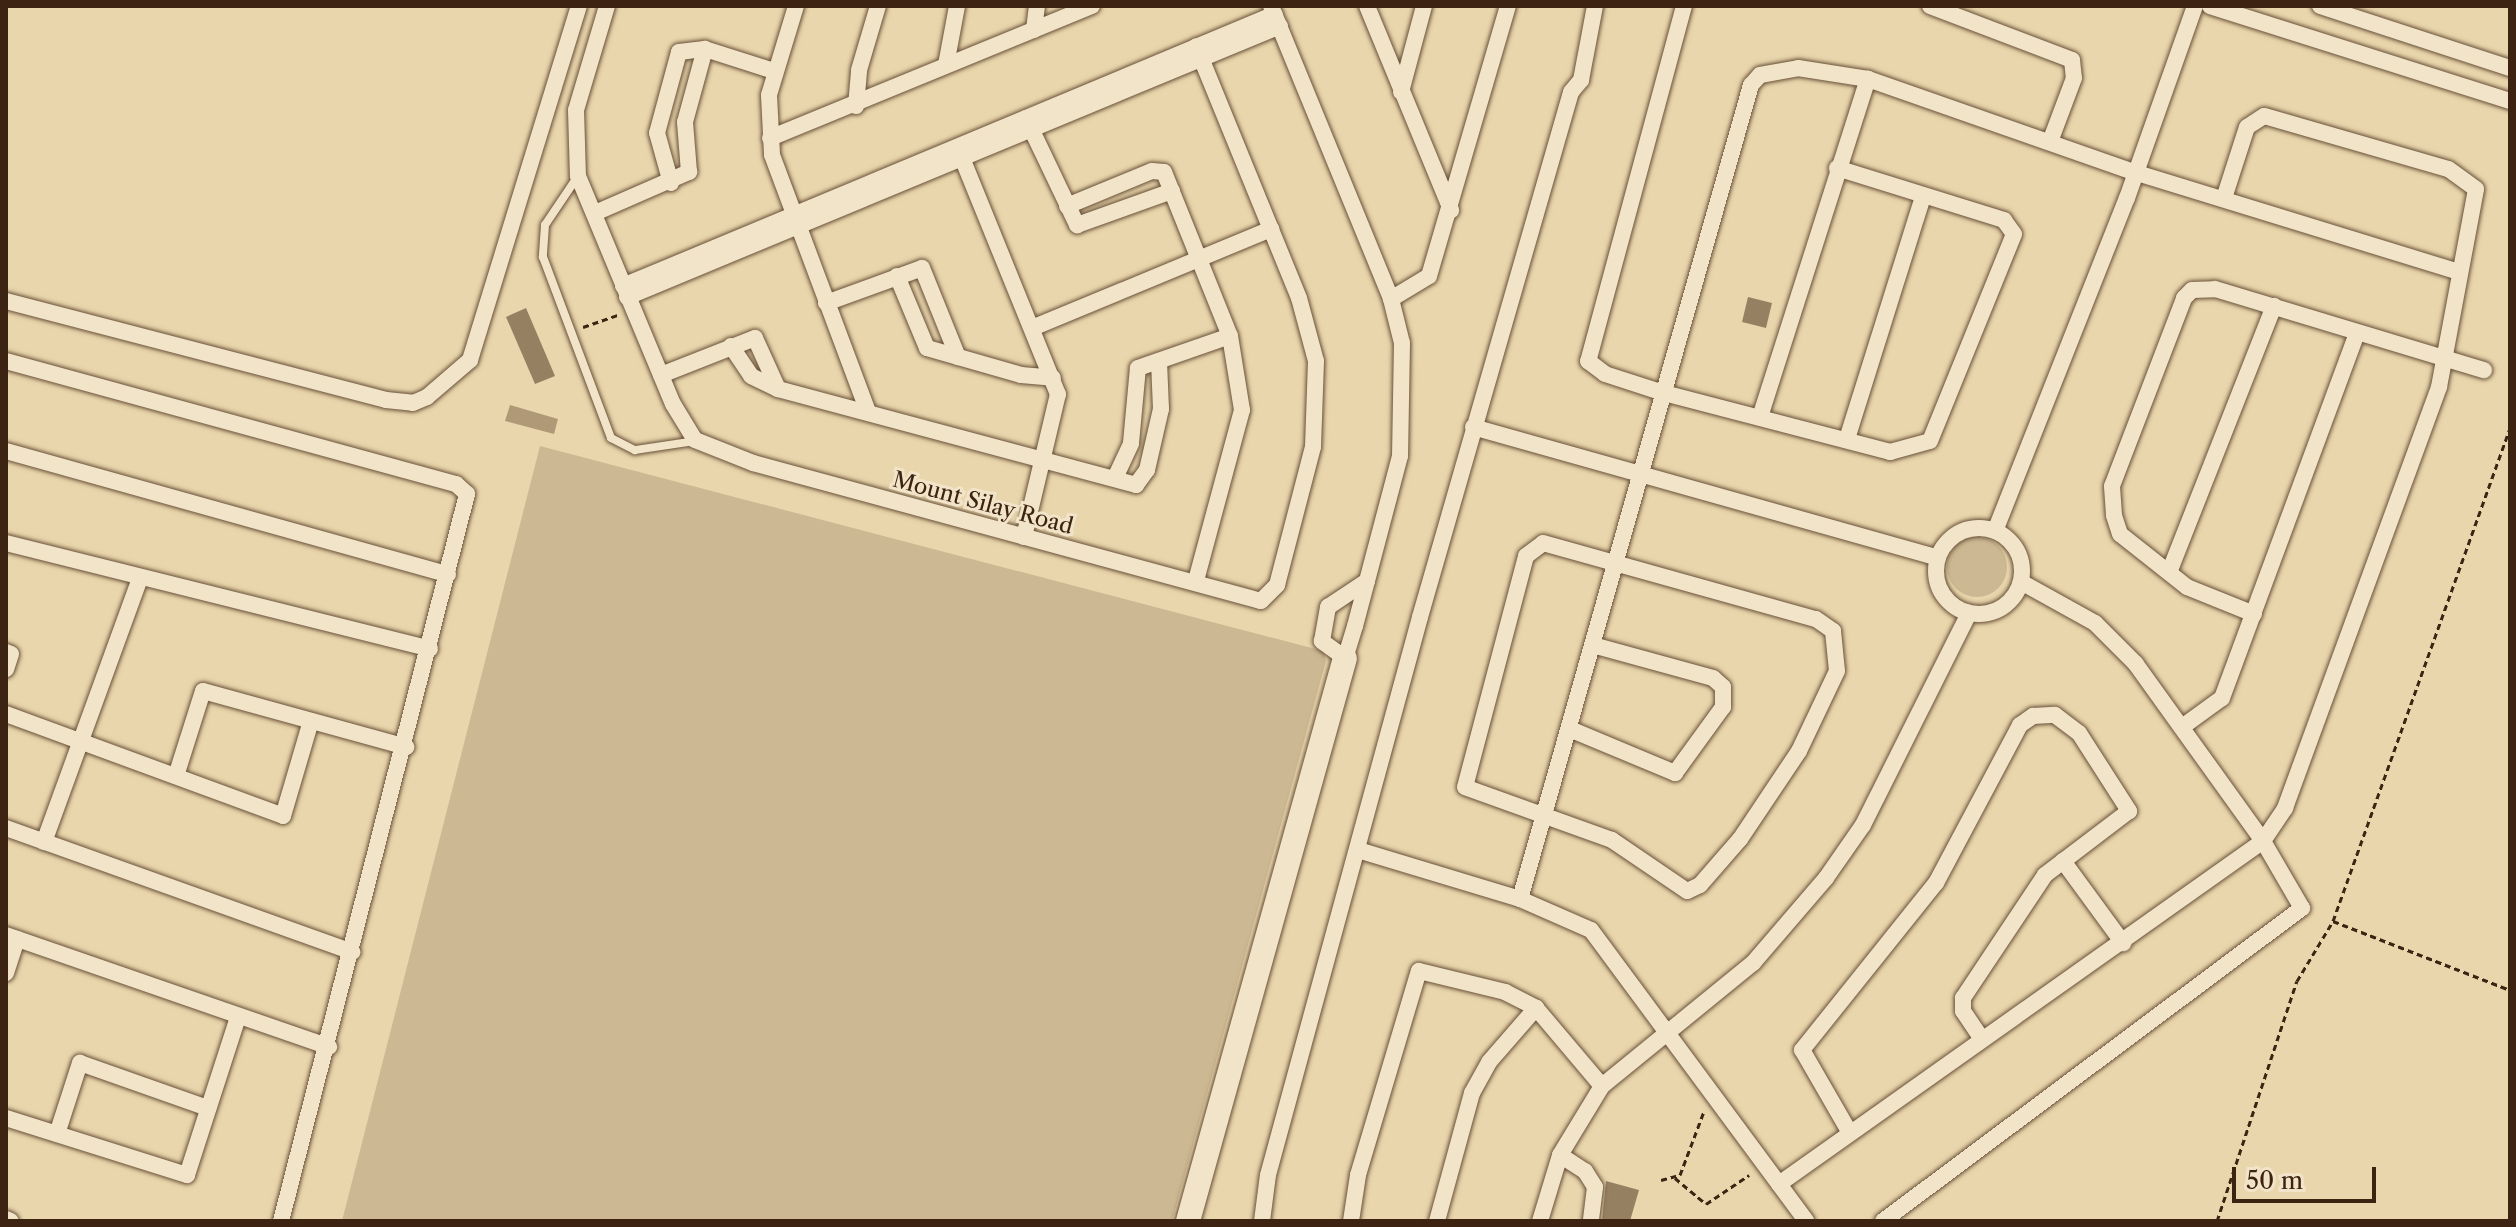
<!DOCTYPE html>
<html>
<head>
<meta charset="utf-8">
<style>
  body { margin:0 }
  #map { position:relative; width:2516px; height:1227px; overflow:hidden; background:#e9d6ac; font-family:"Libre Caslon Text",serif }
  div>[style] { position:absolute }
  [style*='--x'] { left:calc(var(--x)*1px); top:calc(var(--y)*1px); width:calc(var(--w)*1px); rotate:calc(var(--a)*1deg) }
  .green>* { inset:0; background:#ccb892 }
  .round { border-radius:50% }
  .water>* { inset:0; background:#af9977 }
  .building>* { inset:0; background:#968062 }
  .path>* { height:3px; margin-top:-1.5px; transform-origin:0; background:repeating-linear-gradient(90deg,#3d2311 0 6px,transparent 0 10px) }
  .roads { filter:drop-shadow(0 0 2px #685038) drop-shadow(0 0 2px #685038) }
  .lane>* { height:8px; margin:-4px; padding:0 4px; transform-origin:4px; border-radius:4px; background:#f1e4c9 }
  .street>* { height:16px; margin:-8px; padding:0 8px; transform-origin:8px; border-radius:8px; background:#f1e4c9 }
  .street>.ring { margin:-8px; padding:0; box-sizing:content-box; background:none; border:16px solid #f1e4c9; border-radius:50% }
  .secondary>* { height:24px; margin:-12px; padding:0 12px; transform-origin:12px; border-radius:12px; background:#f1e4c9 }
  span { translate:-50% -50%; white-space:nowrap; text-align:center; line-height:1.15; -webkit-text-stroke:6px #f1e4c9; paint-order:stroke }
  .street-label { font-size:22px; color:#3d2311 }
  .frame { position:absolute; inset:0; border:8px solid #3d2311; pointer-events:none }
  .scale { position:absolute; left:2232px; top:1167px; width:144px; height:36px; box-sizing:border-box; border:4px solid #3d2311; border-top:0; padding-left:10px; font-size:24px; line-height:28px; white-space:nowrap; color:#3d2311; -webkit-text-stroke:6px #f1e4c9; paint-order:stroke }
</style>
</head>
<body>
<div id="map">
  <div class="green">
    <div style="clip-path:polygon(540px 446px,1323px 651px,1326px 661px,1172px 1221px,342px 1221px)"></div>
    <div class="round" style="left:1947px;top:537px;width:60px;height:60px"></div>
  </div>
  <div class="water">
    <div style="clip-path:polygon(510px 405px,558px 419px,554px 434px,505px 421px)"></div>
  </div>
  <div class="building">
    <div style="clip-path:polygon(1748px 297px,1772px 303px,1766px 328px,1742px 322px)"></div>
    <div style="clip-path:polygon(526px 308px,555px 376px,535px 384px,506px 317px)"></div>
    <div style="clip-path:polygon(1606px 1181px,1639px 1190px,1630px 1221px,1602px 1221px)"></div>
  </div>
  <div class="path">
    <div style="--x:583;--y:327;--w:37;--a:-19"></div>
    <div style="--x:2333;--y:921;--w:190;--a:21.3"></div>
    <div style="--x:1675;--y:1178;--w:40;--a:40"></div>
    <div style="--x:1706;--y:1204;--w:52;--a:-34"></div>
    <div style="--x:1661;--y:1180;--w:20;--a:-15"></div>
    <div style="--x:1680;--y:1175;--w:68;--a:-69.4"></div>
    <div style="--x:2217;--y:1221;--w:253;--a:-71.6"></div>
    <div style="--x:2297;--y:981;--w:70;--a:-59"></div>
    <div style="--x:2333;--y:921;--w:524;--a:-70.25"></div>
  </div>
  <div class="roads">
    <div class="lane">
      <div style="--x:578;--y:176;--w:59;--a:124"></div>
      <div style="--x:545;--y:225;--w:32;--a:94"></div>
      <div style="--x:543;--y:257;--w:193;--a:69.4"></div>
      <div style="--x:611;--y:438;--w:27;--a:27"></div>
      <div style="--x:635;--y:450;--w:61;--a:-8.5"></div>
    </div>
    <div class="street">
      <div style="--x:607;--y:6;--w:109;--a:106.6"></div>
      <div style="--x:576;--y:110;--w:66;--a:88.3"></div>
      <div style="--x:578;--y:176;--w:247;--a:67.4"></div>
      <div style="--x:673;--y:404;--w:42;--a:58.6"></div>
      <div style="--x:695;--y:440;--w:62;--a:21.6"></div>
      <div style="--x:753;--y:463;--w:526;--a:15.2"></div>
      <div style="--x:1261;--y:601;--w:23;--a:-45"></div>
      <div style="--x:1277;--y:585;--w:143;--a:-75.4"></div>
      <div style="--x:1313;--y:447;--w:86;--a:-88"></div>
      <div style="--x:1316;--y:361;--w:65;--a:-105.1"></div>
      <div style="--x:1299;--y:298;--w:272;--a:-112.2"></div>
      <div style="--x:796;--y:6;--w:93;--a:106.9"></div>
      <div style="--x:769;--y:95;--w:60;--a:87.1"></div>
      <div style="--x:772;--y:155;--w:271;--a:69.5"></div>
      <div style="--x:1271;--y:6;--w:317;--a:67.7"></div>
      <div style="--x:1391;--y:299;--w:45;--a:76"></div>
      <div style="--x:1402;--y:343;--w:113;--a:91"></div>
      <div style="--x:1400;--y:456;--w:129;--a:104.8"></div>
      <div style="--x:1367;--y:581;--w:47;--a:104.9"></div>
      <div style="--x:1355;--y:626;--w:34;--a:107"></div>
      <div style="--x:1345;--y:658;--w:29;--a:-144"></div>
      <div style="--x:1322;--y:641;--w:35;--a:-80"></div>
      <div style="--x:1328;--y:607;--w:47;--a:-33.7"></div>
      <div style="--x:1367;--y:6;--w:221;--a:67.6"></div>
      <div style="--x:1684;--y:6;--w:368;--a:105.1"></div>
      <div style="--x:1588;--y:361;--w:21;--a:37"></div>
      <div style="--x:1605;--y:374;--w:62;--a:17.9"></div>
      <div style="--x:1664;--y:393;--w:234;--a:14.6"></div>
      <div style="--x:1890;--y:452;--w:41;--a:-15.4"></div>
      <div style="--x:1930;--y:441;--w:223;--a:-67.9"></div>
      <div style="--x:2014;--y:234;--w:17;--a:-126"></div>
      <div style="--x:2004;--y:220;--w:175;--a:-162.7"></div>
      <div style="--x:1930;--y:6;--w:152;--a:20.8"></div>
      <div style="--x:2072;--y:60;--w:18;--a:84"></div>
      <div style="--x:2074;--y:78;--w:68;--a:110.6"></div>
      <div style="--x:2210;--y:6;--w:315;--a:17.6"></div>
      <div style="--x:2320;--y:6;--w:200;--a:18.1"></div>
      <div style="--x:1034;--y:30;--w:24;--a:-83"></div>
      <div style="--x:946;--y:65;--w:60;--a:-79.4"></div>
      <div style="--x:1401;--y:92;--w:89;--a:-75"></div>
      <div style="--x:856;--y:106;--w:36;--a:-85"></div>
      <div style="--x:859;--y:70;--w:67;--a:-73.5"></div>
      <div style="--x:1026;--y:118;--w:119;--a:64.5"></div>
      <div style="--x:1077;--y:225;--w:101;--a:-19.7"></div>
      <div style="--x:770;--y:138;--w:348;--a:-22.3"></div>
      <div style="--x:958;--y:148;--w:266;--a:67.9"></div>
      <div style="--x:1058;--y:394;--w:147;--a:103.4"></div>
      <div style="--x:671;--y:183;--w:52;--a:-105.6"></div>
      <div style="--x:657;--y:133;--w:84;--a:-74.8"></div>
      <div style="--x:679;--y:52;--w:26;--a:-7"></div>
      <div style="--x:705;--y:49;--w:72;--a:17.7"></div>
      <div style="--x:1067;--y:206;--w:92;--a:-22.4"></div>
      <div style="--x:1152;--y:171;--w:12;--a:5"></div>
      <div style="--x:1164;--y:172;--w:177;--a:68.1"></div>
      <div style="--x:1230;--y:336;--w:75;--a:80.8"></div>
      <div style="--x:1242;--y:410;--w:177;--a:105.1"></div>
      <div style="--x:595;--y:213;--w:103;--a:-23.6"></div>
      <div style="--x:689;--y:172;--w:50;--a:-94.6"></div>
      <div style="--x:685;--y:122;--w:76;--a:-74.7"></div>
      <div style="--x:897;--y:276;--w:78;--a:67.4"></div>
      <div style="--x:927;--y:348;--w:98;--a:16"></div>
      <div style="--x:1021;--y:375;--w:32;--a:5"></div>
      <div style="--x:623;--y:286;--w:706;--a:-22.64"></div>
      <div style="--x:627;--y:297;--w:707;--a:-22.54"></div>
      <div style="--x:1391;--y:299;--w:44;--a:-31.2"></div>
      <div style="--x:1429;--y:276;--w:281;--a:-73.7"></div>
      <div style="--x:6;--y:301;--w:393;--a:14.6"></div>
      <div style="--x:386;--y:400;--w:27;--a:6"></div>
      <div style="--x:413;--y:403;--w:15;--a:-23"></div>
      <div style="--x:427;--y:397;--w:57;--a:-40.7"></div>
      <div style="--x:470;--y:360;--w:370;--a:-72.9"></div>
      <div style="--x:826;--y:303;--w:102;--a:-20"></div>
      <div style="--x:922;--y:268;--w:96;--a:68"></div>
      <div style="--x:1032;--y:328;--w:259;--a:-22.5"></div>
      <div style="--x:731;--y:346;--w:36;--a:56"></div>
      <div style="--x:751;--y:376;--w:30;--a:26"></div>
      <div style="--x:778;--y:389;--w:371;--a:15"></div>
      <div style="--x:1136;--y:485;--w:19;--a:-54"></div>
      <div style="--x:1147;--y:470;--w:63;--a:-77.1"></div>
      <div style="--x:1161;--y:409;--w:48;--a:-92.4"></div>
      <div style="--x:6;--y:361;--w:467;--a:15.3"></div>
      <div style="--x:456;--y:484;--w:15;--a:42"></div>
      <div style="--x:467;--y:494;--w:750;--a:104.35"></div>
      <div style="--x:661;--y:375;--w:101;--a:-21.5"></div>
      <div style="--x:755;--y:338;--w:56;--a:65.7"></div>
      <div style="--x:1760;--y:417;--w:355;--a:-72.3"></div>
      <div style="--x:1473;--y:427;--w:483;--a:15.7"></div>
      <div style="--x:1847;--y:439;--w:255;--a:-72.6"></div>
      <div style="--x:6;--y:451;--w:459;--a:15.6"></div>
      <div style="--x:1115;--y:478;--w:38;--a:-65"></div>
      <div style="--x:1131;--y:443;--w:75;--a:-84.7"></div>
      <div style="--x:1138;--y:368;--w:97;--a:-19.2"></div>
      <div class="ring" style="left:1936px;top:528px;width:70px;height:70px"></div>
      <div style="--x:1995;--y:531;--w:358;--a:-68.4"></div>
      <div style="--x:2127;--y:198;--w:204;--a:-70.5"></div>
      <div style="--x:6;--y:543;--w:437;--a:14"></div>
      <div style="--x:1543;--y:543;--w:283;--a:15.6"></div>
      <div style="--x:1816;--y:619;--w:21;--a:35"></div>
      <div style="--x:1833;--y:631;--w:40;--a:84.3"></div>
      <div style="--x:1837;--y:671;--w:89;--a:115.4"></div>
      <div style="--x:1799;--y:751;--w:106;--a:123.8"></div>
      <div style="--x:1740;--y:839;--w:61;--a:131"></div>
      <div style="--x:1700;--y:885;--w:14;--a:155"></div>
      <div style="--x:1687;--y:891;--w:91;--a:-145.8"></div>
      <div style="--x:1612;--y:840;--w:156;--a:-160.2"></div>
      <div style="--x:1465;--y:787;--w:239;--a:-75.2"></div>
      <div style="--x:1526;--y:556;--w:21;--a:-37"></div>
      <div style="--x:2170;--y:570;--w:284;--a:-68.5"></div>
      <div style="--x:2254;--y:614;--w:72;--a:-158.1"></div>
      <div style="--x:2187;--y:587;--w:85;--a:-141.7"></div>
      <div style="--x:2120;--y:534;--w:20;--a:-108"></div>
      <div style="--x:2114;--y:515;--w:29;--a:-94"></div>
      <div style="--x:2112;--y:486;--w:201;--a:-69"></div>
      <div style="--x:2184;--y:298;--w:11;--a:-45"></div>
      <div style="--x:2192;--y:290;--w:23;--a:-2"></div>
      <div style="--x:2215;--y:289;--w:281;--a:16.8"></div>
      <div style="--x:6;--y:652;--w:5;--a:22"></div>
      <div style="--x:11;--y:654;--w:16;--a:108"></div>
      <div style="--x:6;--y:714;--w:295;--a:20.2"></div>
      <div style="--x:283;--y:816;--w:99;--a:-73.6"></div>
      <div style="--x:2182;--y:727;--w:49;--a:-35.9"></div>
      <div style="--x:2222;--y:698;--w:389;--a:-69.7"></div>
      <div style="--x:1572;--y:730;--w:112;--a:22.7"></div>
      <div style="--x:1675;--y:773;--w:82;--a:-54"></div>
      <div style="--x:1723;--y:707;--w:20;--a:-90"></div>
      <div style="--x:1723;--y:687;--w:13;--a:-138"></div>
      <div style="--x:1713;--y:678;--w:121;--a:-164.7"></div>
      <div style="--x:176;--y:776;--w:89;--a:-72.4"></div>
      <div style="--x:203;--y:691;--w:211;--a:15.4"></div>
      <div style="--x:6;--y:828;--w:368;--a:19.7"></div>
      <div style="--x:44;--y:842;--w:281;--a:-70"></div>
      <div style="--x:1358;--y:850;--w:169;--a:16.8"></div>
      <div style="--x:1520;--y:899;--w:77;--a:23.6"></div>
      <div style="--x:1591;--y:930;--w:362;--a:53.5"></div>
      <div style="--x:2063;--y:861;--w:102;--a:53.8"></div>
      <div style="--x:1520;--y:899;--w:846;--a:-74.16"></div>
      <div style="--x:1751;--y:85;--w:13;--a:-48"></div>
      <div style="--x:1760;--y:75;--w:39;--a:-10"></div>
      <div style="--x:1798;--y:68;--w:71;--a:8.9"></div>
      <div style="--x:1868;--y:79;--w:285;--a:19.3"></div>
      <div style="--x:2137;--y:173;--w:337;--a:17.1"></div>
      <div style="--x:6;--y:935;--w:342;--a:19.1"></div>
      <div style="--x:6;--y:973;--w:36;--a:-72"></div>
      <div style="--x:6;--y:1118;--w:190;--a:17.5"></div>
      <div style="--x:187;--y:1175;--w:166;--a:-72.1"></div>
      <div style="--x:1850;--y:1133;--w:96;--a:-120"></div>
      <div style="--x:1802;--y:1050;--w:214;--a:-51.3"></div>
      <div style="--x:1936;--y:883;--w:179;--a:-62"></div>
      <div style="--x:2020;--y:725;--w:16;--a:-35"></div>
      <div style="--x:2033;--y:716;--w:22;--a:-3"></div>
      <div style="--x:2055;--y:715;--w:30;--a:37"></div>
      <div style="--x:2079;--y:733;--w:93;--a:57.3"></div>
      <div style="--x:2129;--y:811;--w:106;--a:142.7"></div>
      <div style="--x:2045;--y:875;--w:148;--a:123.7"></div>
      <div style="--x:1963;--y:998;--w:13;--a:90"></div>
      <div style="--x:1963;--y:1011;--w:34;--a:56"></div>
      <div style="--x:57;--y:1134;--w:75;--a:-72.1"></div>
      <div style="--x:80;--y:1063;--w:136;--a:19.4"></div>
      <div style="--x:1560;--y:1155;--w:30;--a:33"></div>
      <div style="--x:1585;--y:1171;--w:19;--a:58"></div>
      <div style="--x:1595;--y:1187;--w:34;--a:97"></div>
      <div style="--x:1779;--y:1184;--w:593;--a:-35.32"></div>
      <div style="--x:2263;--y:841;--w:40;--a:-56"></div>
      <div style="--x:2285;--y:808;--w:448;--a:-69.9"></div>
      <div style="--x:2439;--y:387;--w:201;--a:-79.4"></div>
      <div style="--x:2476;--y:189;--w:34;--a:-144"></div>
      <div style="--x:2448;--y:169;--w:191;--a:-163.9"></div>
      <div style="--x:2264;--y:116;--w:20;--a:147"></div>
      <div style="--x:2247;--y:127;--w:75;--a:107.9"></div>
      <div style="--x:6;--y:1219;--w:5;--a:22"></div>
      <div style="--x:1262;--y:1221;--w:46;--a:-82.6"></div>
      <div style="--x:1268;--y:1175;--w:578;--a:-74.76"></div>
      <div style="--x:1420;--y:617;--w:546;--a:-73.95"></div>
      <div style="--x:1571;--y:92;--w:16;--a:-50"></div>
      <div style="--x:1581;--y:80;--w:75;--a:-79.3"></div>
      <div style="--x:1351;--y:1221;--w:47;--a:-81.3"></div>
      <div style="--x:1358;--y:1175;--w:213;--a:-73.4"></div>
      <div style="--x:1419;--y:971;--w:89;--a:13.7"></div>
      <div style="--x:1505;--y:992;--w:35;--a:27"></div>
      <div style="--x:1536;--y:1008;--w:102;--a:49.8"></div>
      <div style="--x:1437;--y:1221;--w:133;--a:-74.7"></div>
      <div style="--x:1472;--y:1093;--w:35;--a:-61"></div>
      <div style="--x:1489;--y:1062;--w:72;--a:-49"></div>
      <div style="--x:1540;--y:1221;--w:69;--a:-73.1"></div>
      <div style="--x:1560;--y:1155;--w:81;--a:-58.7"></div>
      <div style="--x:1602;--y:1086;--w:195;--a:-39.2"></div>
      <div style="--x:1753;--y:963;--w:112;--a:-49.3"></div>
      <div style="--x:1826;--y:878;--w:65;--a:-55.1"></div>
      <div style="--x:1863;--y:825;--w:237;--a:-63.4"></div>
      <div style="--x:1883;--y:1221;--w:523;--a:-36.76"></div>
      <div style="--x:2302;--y:908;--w:78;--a:-120.2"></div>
      <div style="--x:2263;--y:841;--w:218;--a:-125.7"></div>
      <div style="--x:2136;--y:664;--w:58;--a:-135"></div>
      <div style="--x:2095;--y:623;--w:85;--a:-151"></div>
    </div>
    <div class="secondary">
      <div style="--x:1188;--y:1221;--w:584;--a:-74.42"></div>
    </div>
  </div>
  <div class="street-label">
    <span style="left:983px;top:503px;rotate:15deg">Mount Silay Road</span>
  </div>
  <div class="frame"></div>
  <div class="scale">50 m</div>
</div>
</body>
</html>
